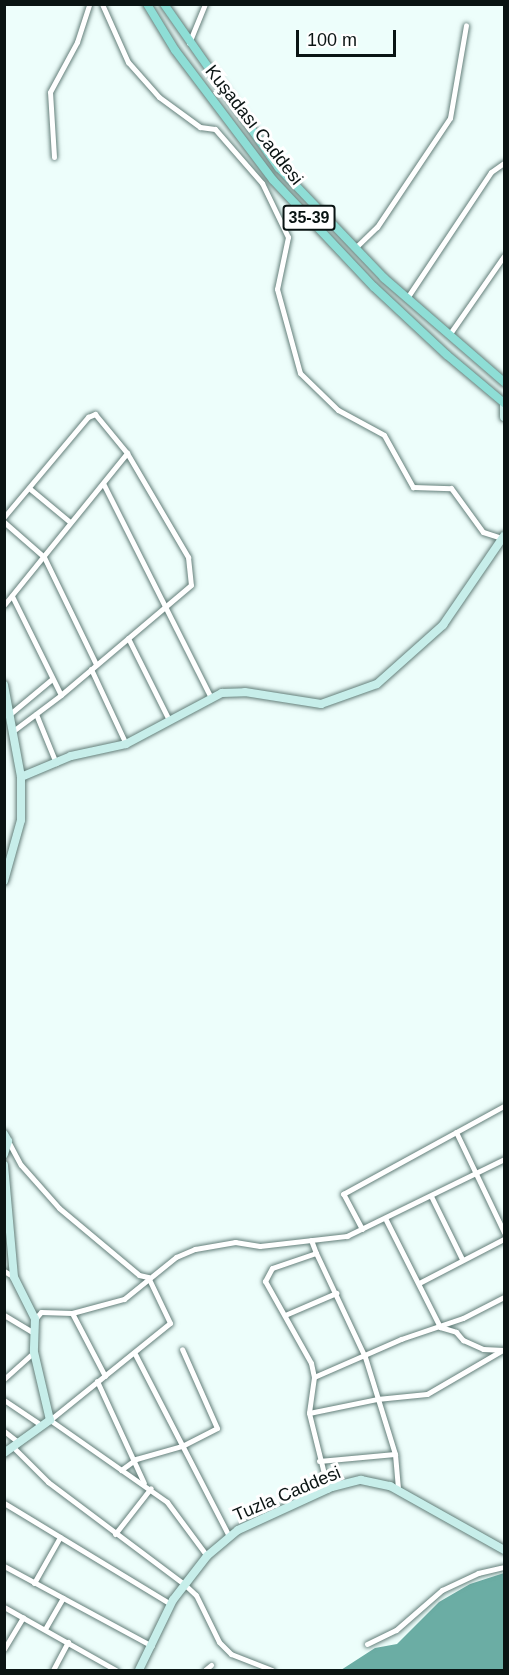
<!DOCTYPE html>
<html>
<head>
<meta charset="utf-8">
<style>
  body { margin:0 }
  #map { position:relative; width:509px; height:1675px; overflow:hidden; background:#edfefb; font-family:Helvetica,sans-serif }
  div>[style] { position:absolute }
  [style*='--x'] { left:calc(var(--x)*1px); top:calc(var(--y)*1px); width:calc(var(--w)*1px); rotate:calc(var(--a)*1deg) }
  .water>* { inset:0; background:#6bada4 }
  .roads { filter:drop-shadow(0 0 2px #647f7a) drop-shadow(0 0 2px #647f7a) }
  .street>* { height:5px; margin:-2.5px; padding:0 2.5px; transform-origin:2.5px; border-radius:2.5px; background:#fff }
  .secondary>* { height:8px; margin:-4px; padding:0 4px; transform-origin:4px; border-radius:4px; background:#c7eeea }
  .primary>* { height:8px; margin:-4px; padding:0 4px; transform-origin:4px; border-radius:4px; background:#8eded6 }
  span { translate:-50% -50%; white-space:nowrap; text-align:center; line-height:1.15; -webkit-text-stroke:6px #fff; paint-order:stroke }
  .shield-label span { padding:2px 4px; background:#fff; border:2px solid; border-radius:4px; -webkit-text-stroke-width:0 }
  .shield-label { font-size:16px; color:#0a1413; font-weight:700 }
  .street-label { font-size:18px; color:#0a1413 }
  .frame { position:absolute; inset:0; border:6px solid #0a1413; pointer-events:none }
  .scale { position:absolute; left:296px; top:30px; width:100px; height:27px; box-sizing:border-box; border:3px solid #0a1413; border-top:0; padding-left:8px; font-size:18px; line-height:21px; white-space:nowrap; color:#0a1413; -webkit-text-stroke:4px #fff; paint-order:stroke }
</style>
</head>
<body>
<div id="map">
  <div class="water">
    <div style="clip-path:polygon(504px 1573px,504px 1670px,341px 1670px,375px 1648px,397px 1644px,439px 1602px,470px 1584px)"></div>
  </div>
  <div class="roads">
    <div class="street">
      <div style="--x:102;--y:4;--w:64;--a:65.9"></div>
      <div style="--x:128;--y:62;--w:47;--a:48.5"></div>
      <div style="--x:159;--y:97;--w:51;--a:36.2"></div>
      <div style="--x:200;--y:127;--w:15;--a:8"></div>
      <div style="--x:215;--y:129;--w:72;--a:49"></div>
      <div style="--x:262;--y:183;--w:60;--a:64.3"></div>
      <div style="--x:288;--y:237;--w:53;--a:101.9"></div>
      <div style="--x:277;--y:289;--w:87;--a:74.7"></div>
      <div style="--x:300;--y:373;--w:53;--a:44.2"></div>
      <div style="--x:338;--y:410;--w:52;--a:28.5"></div>
      <div style="--x:384;--y:435;--w:60;--a:60.9"></div>
      <div style="--x:413;--y:487;--w:38;--a:2"></div>
      <div style="--x:451;--y:488;--w:54;--a:54"></div>
      <div style="--x:483;--y:532;--w:20;--a:18"></div>
      <div style="--x:189;--y:43;--w:42;--a:-67.7"></div>
      <div style="--x:54;--y:157;--w:65;--a:-93.5"></div>
      <div style="--x:50;--y:92;--w:57;--a:-61.6"></div>
      <div style="--x:77;--y:42;--w:40;--a:-72"></div>
      <div style="--x:355;--y:248;--w:30;--a:-44"></div>
      <div style="--x:377;--y:227;--w:131;--a:-56.2"></div>
      <div style="--x:450;--y:118;--w:94;--a:-80.2"></div>
      <div style="--x:407;--y:298;--w:151;--a:-56.3"></div>
      <div style="--x:491;--y:172;--w:16;--a:-35"></div>
      <div style="--x:449;--y:335;--w:96;--a:-55.2"></div>
      <div style="--x:104;--y:485;--w:238;--a:63.3"></div>
      <div style="--x:29;--y:488;--w:53;--a:39.7"></div>
      <div style="--x:4;--y:517;--w:131;--a:-50"></div>
      <div style="--x:88;--y:417;--w:8;--a:-23"></div>
      <div style="--x:95;--y:414;--w:50;--a:50.6"></div>
      <div style="--x:127;--y:453;--w:121;--a:59.6"></div>
      <div style="--x:188;--y:557;--w:28;--a:84"></div>
      <div style="--x:191;--y:585;--w:170;--a:139.8"></div>
      <div style="--x:4;--y:522;--w:53;--a:41.2"></div>
      <div style="--x:44;--y:557;--w:119;--a:64.1"></div>
      <div style="--x:12;--y:596;--w:110;--a:63.7"></div>
      <div style="--x:61;--y:695;--w:60;--a:143.1"></div>
      <div style="--x:4;--y:605;--w:196;--a:-51"></div>
      <div style="--x:128;--y:638;--w:92;--a:63.4"></div>
      <div style="--x:91;--y:669;--w:83;--a:65"></div>
      <div style="--x:10;--y:714;--w:55;--a:-39.8"></div>
      <div style="--x:36;--y:714;--w:53;--a:67.8"></div>
      <div style="--x:456;--y:1132;--w:111;--a:64.4"></div>
      <div style="--x:8;--y:1141;--w:27;--a:62"></div>
      <div style="--x:21;--y:1165;--w:57;--a:48.5"></div>
      <div style="--x:59;--y:1208;--w:104;--a:39.9"></div>
      <div style="--x:139;--y:1275;--w:9;--a:13"></div>
      <div style="--x:148;--y:1277;--w:51;--a:64.4"></div>
      <div style="--x:170;--y:1323;--w:154;--a:141.1"></div>
      <div style="--x:50;--y:1420;--w:143;--a:35"></div>
      <div style="--x:167;--y:1502;--w:67;--a:53.5"></div>
      <div style="--x:431;--y:1196;--w:70;--a:63.8"></div>
      <div style="--x:386;--y:1220;--w:120;--a:63.2"></div>
      <div style="--x:440;--y:1327;--w:17;--a:17"></div>
      <div style="--x:456;--y:1332;--w:11;--a:49"></div>
      <div style="--x:463;--y:1340;--w:22;--a:24"></div>
      <div style="--x:483;--y:1349;--w:21;--a:3"></div>
      <div style="--x:362;--y:1229;--w:40;--a:-118"></div>
      <div style="--x:343;--y:1194;--w:183;--a:-28.7"></div>
      <div style="--x:311;--y:1240;--w:14;--a:69"></div>
      <div style="--x:316;--y:1253;--w:46;--a:161.2"></div>
      <div style="--x:272;--y:1268;--w:15;--a:118"></div>
      <div style="--x:265;--y:1281;--w:94;--a:60.7"></div>
      <div style="--x:311;--y:1363;--w:14;--a:78"></div>
      <div style="--x:314;--y:1377;--w:36;--a:98"></div>
      <div style="--x:309;--y:1413;--w:79;--a:76.1"></div>
      <div style="--x:316;--y:1253;--w:115;--a:64.8"></div>
      <div style="--x:365;--y:1357;--w:102;--a:72.8"></div>
      <div style="--x:395;--y:1454;--w:35;--a:85"></div>
      <div style="--x:4;--y:1271;--w:12;--a:31"></div>
      <div style="--x:419;--y:1283;--w:96;--a:-27.4"></div>
      <div style="--x:72;--y:1313;--w:71;--a:62.4"></div>
      <div style="--x:4;--y:1315;--w:33;--a:31"></div>
      <div style="--x:285;--y:1315;--w:56;--a:-23.3"></div>
      <div style="--x:35;--y:1319;--w:9;--a:-49"></div>
      <div style="--x:41;--y:1312;--w:31;--a:2"></div>
      <div style="--x:72;--y:1313;--w:54;--a:-15.1"></div>
      <div style="--x:124;--y:1299;--w:67;--a:-38.9"></div>
      <div style="--x:176;--y:1257;--w:21;--a:-23"></div>
      <div style="--x:195;--y:1249;--w:41;--a:-9.9"></div>
      <div style="--x:235;--y:1242;--w:25;--a:9"></div>
      <div style="--x:260;--y:1246;--w:88;--a:-6.6"></div>
      <div style="--x:347;--y:1236;--w:175;--a:-26.1"></div>
      <div style="--x:135;--y:1354;--w:205;--a:62.7"></div>
      <div style="--x:314;--y:1377;--w:95;--a:-23.6"></div>
      <div style="--x:401;--y:1339;--w:65;--a:-18.7"></div>
      <div style="--x:463;--y:1318;--w:46;--a:-27.1"></div>
      <div style="--x:4;--y:1379;--w:40;--a:-42"></div>
      <div style="--x:97;--y:1381;--w:112;--a:65.3"></div>
      <div style="--x:4;--y:1400;--w:45;--a:34"></div>
      <div style="--x:309;--y:1413;--w:69;--a:-11.6"></div>
      <div style="--x:377;--y:1399;--w:50;--a:-5.7"></div>
      <div style="--x:427;--y:1394;--w:86;--a:-30.2"></div>
      <div style="--x:4;--y:1431;--w:16;--a:38"></div>
      <div style="--x:12;--y:1446;--w:51;--a:45"></div>
      <div style="--x:48;--y:1482;--w:170;--a:36.9"></div>
      <div style="--x:184;--y:1584;--w:16;--a:43"></div>
      <div style="--x:196;--y:1595;--w:52;--a:63.9"></div>
      <div style="--x:219;--y:1642;--w:17;--a:45"></div>
      <div style="--x:231;--y:1654;--w:44;--a:21.3"></div>
      <div style="--x:319;--y:1461;--w:76;--a:-5.3"></div>
      <div style="--x:121;--y:1470;--w:19;--a:-36"></div>
      <div style="--x:136;--y:1459;--w:48;--a:-15.8"></div>
      <div style="--x:182;--y:1446;--w:39;--a:-27"></div>
      <div style="--x:217;--y:1428;--w:86;--a:-113.9"></div>
      <div style="--x:4;--y:1503;--w:195;--a:31.2"></div>
      <div style="--x:115;--y:1534;--w:58;--a:-52"></div>
      <div style="--x:4;--y:1566;--w:168;--a:28.4"></div>
      <div style="--x:34;--y:1583;--w:53;--a:-60.5"></div>
      <div style="--x:4;--y:1607;--w:129;--a:29.4"></div>
      <div style="--x:45;--y:1629;--w:36;--a:-60"></div>
      <div style="--x:367;--y:1644;--w:32;--a:-26"></div>
      <div style="--x:396;--y:1630;--w:61;--a:-41"></div>
      <div style="--x:442;--y:1590;--w:40;--a:-25"></div>
      <div style="--x:478;--y:1573;--w:27;--a:-13"></div>
      <div style="--x:4;--y:1649;--w:37;--a:-59"></div>
      <div style="--x:53;--y:1670;--w:32;--a:-62"></div>
      <div style="--x:205;--y:1670;--w:8;--a:-40"></div>
    </div>
    <div class="secondary">
      <div style="--x:504;--y:406;--w:11;--a:90"></div>
      <div style="--x:4;--y:685;--w:94;--a:79.5"></div>
      <div style="--x:21;--y:777;--w:54;--a:-22.8"></div>
      <div style="--x:71;--y:756;--w:56;--a:-12.3"></div>
      <div style="--x:126;--y:744;--w:109;--a:-28"></div>
      <div style="--x:222;--y:693;--w:23;--a:-2"></div>
      <div style="--x:245;--y:692;--w:77;--a:9"></div>
      <div style="--x:321;--y:704;--w:59;--a:-19.7"></div>
      <div style="--x:377;--y:684;--w:89;--a:-41.8"></div>
      <div style="--x:443;--y:625;--w:108;--a:-55.6"></div>
      <div style="--x:4;--y:881;--w:63;--a:-74.4"></div>
      <div style="--x:21;--y:820;--w:43;--a:-90"></div>
      <div style="--x:4;--y:1134;--w:8;--a:60"></div>
      <div style="--x:8;--y:1141;--w:14;--a:107"></div>
      <div style="--x:4;--y:1165;--w:112;--a:84.9"></div>
      <div style="--x:14;--y:1277;--w:47;--a:63.4"></div>
      <div style="--x:35;--y:1319;--w:33;--a:92"></div>
      <div style="--x:34;--y:1352;--w:70;--a:76.8"></div>
      <div style="--x:50;--y:1420;--w:57;--a:144.3"></div>
      <div style="--x:139;--y:1670;--w:78;--a:-64.1"></div>
      <div style="--x:173;--y:1600;--w:56;--a:-52.3"></div>
      <div style="--x:207;--y:1556;--w:40;--a:-40"></div>
      <div style="--x:238;--y:1530;--w:103;--a:-24.6"></div>
      <div style="--x:332;--y:1487;--w:30;--a:-14"></div>
      <div style="--x:361;--y:1480;--w:30;--a:12"></div>
      <div style="--x:390;--y:1486;--w:131;--a:29.3"></div>
    </div>
    <div class="primary">
      <div style="--x:147;--y:4;--w:54;--a:58.7"></div>
      <div style="--x:175;--y:50;--w:163;--a:53"></div>
      <div style="--x:273;--y:180;--w:147;--a:46.7"></div>
      <div style="--x:374;--y:287;--w:100;--a:43"></div>
      <div style="--x:447;--y:355;--w:75;--a:40.1"></div>
      <div style="--x:164;--y:4;--w:200;--a:55"></div>
      <div style="--x:279;--y:168;--w:152;--a:46.3"></div>
      <div style="--x:384;--y:278;--w:159;--a:40.9"></div>
    </div>
  </div>
  <div class="shield-label">
    <span style="left:309px;top:218px">35-39</span>
  </div>
  <div class="street-label">
    <span style="left:254px;top:125px;rotate:52deg">Kuşadası Caddesi</span>
    <span style="left:287px;top:1494px;rotate:-23deg">Tuzla Caddesi</span>
  </div>
  <div class="frame"></div>
  <div class="scale">100 m</div>
</div>
</body>
</html>
